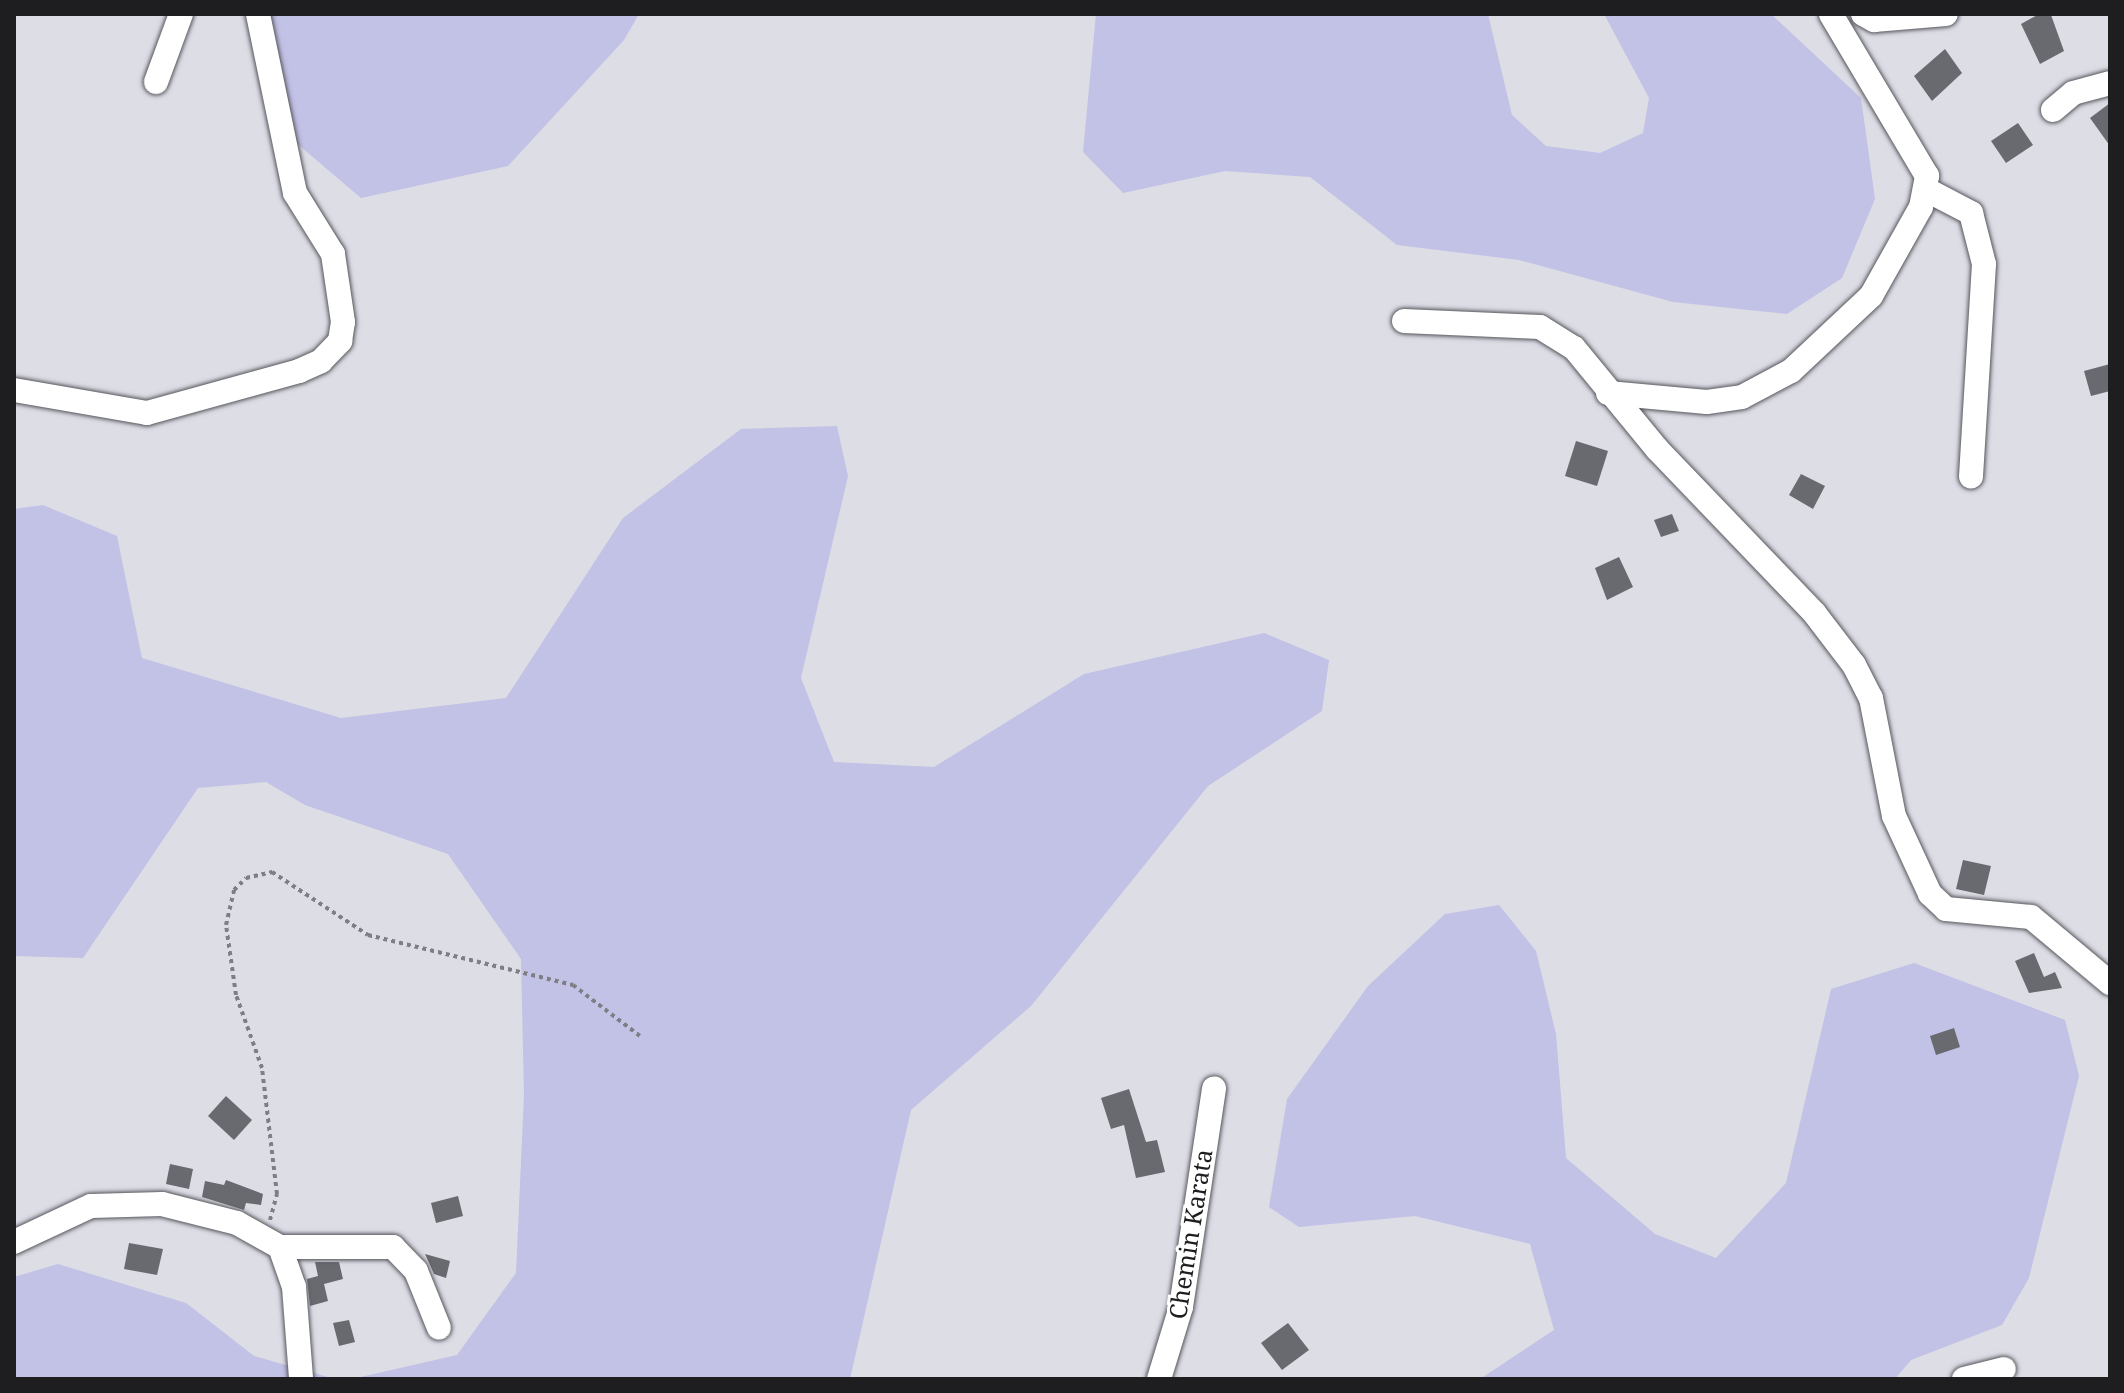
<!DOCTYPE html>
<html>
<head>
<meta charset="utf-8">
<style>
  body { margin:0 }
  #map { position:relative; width:2124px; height:1393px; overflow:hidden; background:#dddde6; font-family:"Noto Serif",serif }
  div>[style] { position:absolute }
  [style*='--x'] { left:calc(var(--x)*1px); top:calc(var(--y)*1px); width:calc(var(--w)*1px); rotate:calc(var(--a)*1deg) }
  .green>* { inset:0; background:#c2c1e6 }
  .building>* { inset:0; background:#696970 }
  .path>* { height:4px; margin-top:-2px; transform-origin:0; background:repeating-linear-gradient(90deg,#7e7e84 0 4px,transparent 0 8px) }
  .roads { filter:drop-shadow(0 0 2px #56565c) drop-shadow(0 0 2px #56565c) }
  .minor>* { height:24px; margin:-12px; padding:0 12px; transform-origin:12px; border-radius:12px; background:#fff }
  span { translate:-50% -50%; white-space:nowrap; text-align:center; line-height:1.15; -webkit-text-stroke:6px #fff; paint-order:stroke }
  .street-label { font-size:24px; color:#1e1e21 }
  .frame { position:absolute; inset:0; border:16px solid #1e1e21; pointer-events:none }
</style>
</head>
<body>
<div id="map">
  <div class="green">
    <div style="clip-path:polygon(248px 14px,639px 14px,624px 40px,508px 166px,361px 198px,281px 130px)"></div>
    <div style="clip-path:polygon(1096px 14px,1488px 14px,1512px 115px,1546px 146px,1600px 153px,1643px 133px,1649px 98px,1604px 14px,1771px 14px,1861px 98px,1875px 199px,1842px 278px,1787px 314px,1673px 302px,1519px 260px,1397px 245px,1310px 177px,1225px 171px,1123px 193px,1083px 152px)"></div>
    <div style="clip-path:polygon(837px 426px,848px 476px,801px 678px,834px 762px,934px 767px,1084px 674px,1264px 633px,1329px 660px,1322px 711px,1208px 786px,1031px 1006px,911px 1110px,850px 1379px,352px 1379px,457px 1355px,516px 1273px,524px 1095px,521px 959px,448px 854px,305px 805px,266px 782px,198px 788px,83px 958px,14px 956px,14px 509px,43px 505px,117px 536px,142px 658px,341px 718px,506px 698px,623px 518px,741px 429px)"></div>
    <div style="clip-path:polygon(1499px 905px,1536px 951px,1556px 1034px,1566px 1158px,1655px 1234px,1716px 1258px,1786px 1183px,1831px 989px,1914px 963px,2065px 1020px,2079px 1076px,2029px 1278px,2002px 1325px,1911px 1360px,1895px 1379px,1480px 1379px,1554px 1330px,1530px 1244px,1415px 1216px,1299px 1227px,1269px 1207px,1287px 1099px,1368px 986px,1445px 914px)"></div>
    <div style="clip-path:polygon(58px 1264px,186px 1303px,254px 1356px,335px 1379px,14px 1379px,14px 1277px)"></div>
  </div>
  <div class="building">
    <div style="clip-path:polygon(2039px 14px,2051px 15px,2064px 51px,2040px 64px,2021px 24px)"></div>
    <div style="clip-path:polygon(1945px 49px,1962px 73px,1932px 101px,1914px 76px)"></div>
    <div style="clip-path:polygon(2110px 103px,2110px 146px,2090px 118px)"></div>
    <div style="clip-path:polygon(2018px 123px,2033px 145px,2006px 163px,1991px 141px)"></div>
    <div style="clip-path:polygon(2110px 364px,2110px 391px,2091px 396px,2084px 371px)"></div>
    <div style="clip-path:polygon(1576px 441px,1608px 451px,1597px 486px,1565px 476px)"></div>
    <div style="clip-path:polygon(1801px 474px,1825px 486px,1813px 509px,1789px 495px)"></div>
    <div style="clip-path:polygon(1672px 514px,1679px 531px,1661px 537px,1654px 520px)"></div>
    <div style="clip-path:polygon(1619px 557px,1633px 587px,1607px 600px,1595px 568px)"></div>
    <div style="clip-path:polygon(1963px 860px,1991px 866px,1984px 895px,1956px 889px)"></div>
    <div style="clip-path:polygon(2034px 953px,2044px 977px,2055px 972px,2062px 988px,2029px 993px,2015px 961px)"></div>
    <div style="clip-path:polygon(1954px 1028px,1960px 1047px,1936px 1055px,1930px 1036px)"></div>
    <div style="clip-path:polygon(1129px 1089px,1146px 1142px,1157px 1140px,1165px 1172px,1136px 1178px,1124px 1125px,1111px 1129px,1101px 1098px)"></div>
    <div style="clip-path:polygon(226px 1096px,252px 1120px,234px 1140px,208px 1116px)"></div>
    <div style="clip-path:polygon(170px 1164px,193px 1169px,189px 1189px,166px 1184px)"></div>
    <div style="clip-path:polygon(226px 1180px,263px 1194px,261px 1205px,246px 1203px,244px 1210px,202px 1197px,205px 1181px,224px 1185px)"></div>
    <div style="clip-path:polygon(458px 1196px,463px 1216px,436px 1223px,431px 1203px)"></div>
    <div style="clip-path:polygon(129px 1243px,163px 1249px,157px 1275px,124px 1269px)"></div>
    <div style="clip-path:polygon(425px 1254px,450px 1261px,446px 1278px,434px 1274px)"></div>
    <div style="clip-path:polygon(315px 1262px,339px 1262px,343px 1279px,324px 1284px,328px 1301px,310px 1306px,307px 1279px,318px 1276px)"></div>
    <div style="clip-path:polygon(349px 1320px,355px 1342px,339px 1346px,333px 1323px)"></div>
    <div style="clip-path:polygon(1288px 1323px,1309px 1350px,1282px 1370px,1261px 1343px)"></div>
  </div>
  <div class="path">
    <div style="--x:270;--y:1220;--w:27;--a:-75"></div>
    <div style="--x:277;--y:1194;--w:127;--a:-96.8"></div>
    <div style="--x:262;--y:1068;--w:77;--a:-109.6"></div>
    <div style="--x:236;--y:995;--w:71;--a:-98.1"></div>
    <div style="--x:226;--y:925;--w:36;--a:-77"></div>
    <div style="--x:234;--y:890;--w:17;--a:-45"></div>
    <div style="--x:246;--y:878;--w:27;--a:-13"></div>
    <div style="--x:272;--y:872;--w:115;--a:33.3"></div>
    <div style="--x:368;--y:935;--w:211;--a:13.7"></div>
    <div style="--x:573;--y:985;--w:84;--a:37.3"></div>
  </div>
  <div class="roads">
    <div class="minor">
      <div style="--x:1863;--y:14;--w:13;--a:29"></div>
      <div style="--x:1874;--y:20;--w:72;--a:-4.8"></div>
      <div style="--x:156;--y:82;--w:72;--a:-69.8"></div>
      <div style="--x:2053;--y:110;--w:26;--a:-40"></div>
      <div style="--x:2073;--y:93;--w:38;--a:-15"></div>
      <div style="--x:1927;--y:190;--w:50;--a:27.6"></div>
      <div style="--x:1971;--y:213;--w:53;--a:75.7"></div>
      <div style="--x:1984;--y:264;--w:213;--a:93.5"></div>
      <div style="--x:1404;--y:321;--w:136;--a:2.5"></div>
      <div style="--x:1540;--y:327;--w:40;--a:32"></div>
      <div style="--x:1574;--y:348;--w:131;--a:50.6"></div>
      <div style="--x:1657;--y:449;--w:228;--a:46.2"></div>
      <div style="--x:1815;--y:614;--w:64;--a:52.6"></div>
      <div style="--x:1854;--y:665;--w:37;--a:63"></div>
      <div style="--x:1871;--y:698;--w:120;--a:79"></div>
      <div style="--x:1894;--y:816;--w:86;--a:65.2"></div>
      <div style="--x:1930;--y:894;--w:22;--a:43"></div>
      <div style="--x:1946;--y:909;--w:85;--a:5.4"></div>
      <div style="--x:2031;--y:917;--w:103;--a:39.9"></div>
      <div style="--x:14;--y:390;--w:135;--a:9.8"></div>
      <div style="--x:147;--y:413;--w:158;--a:-15.4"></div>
      <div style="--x:299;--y:371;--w:24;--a:-24"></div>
      <div style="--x:321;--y:361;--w:28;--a:-46"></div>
      <div style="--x:340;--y:341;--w:19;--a:-81"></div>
      <div style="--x:343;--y:322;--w:69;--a:-98.4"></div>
      <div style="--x:333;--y:254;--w:72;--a:-121.9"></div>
      <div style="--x:295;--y:193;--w:183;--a:-101.7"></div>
      <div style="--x:1608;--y:393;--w:99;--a:5.2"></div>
      <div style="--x:1707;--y:402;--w:35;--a:-8"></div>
      <div style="--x:1742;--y:397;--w:55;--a:-28"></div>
      <div style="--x:1791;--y:371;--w:110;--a:-43.2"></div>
      <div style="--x:1871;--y:296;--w:102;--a:-60.7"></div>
      <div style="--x:1921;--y:207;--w:32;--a:-79"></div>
      <div style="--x:1927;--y:176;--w:188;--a:-120.7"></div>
      <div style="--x:14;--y:1242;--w:85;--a:-25.1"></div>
      <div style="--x:91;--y:1206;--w:71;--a:-1.6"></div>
      <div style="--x:162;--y:1204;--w:77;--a:14.2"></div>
      <div style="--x:237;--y:1223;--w:49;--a:29.2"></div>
      <div style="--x:280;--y:1247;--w:42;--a:70.7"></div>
      <div style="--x:294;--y:1287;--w:92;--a:85.6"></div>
      <div style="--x:280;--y:1247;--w:113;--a:0"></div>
      <div style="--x:393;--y:1247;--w:33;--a:46"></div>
      <div style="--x:416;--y:1271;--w:61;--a:68"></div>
      <div style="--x:1159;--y:1379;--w:75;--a:-73"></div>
      <div style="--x:1181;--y:1307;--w:221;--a:-81.4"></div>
      <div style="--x:1964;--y:1379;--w:41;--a:-14"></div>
    </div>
  </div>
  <div class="street-label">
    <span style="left:1190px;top:1234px;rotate:-81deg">Chemin Karata</span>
  </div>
  <div class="frame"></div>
</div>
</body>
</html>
